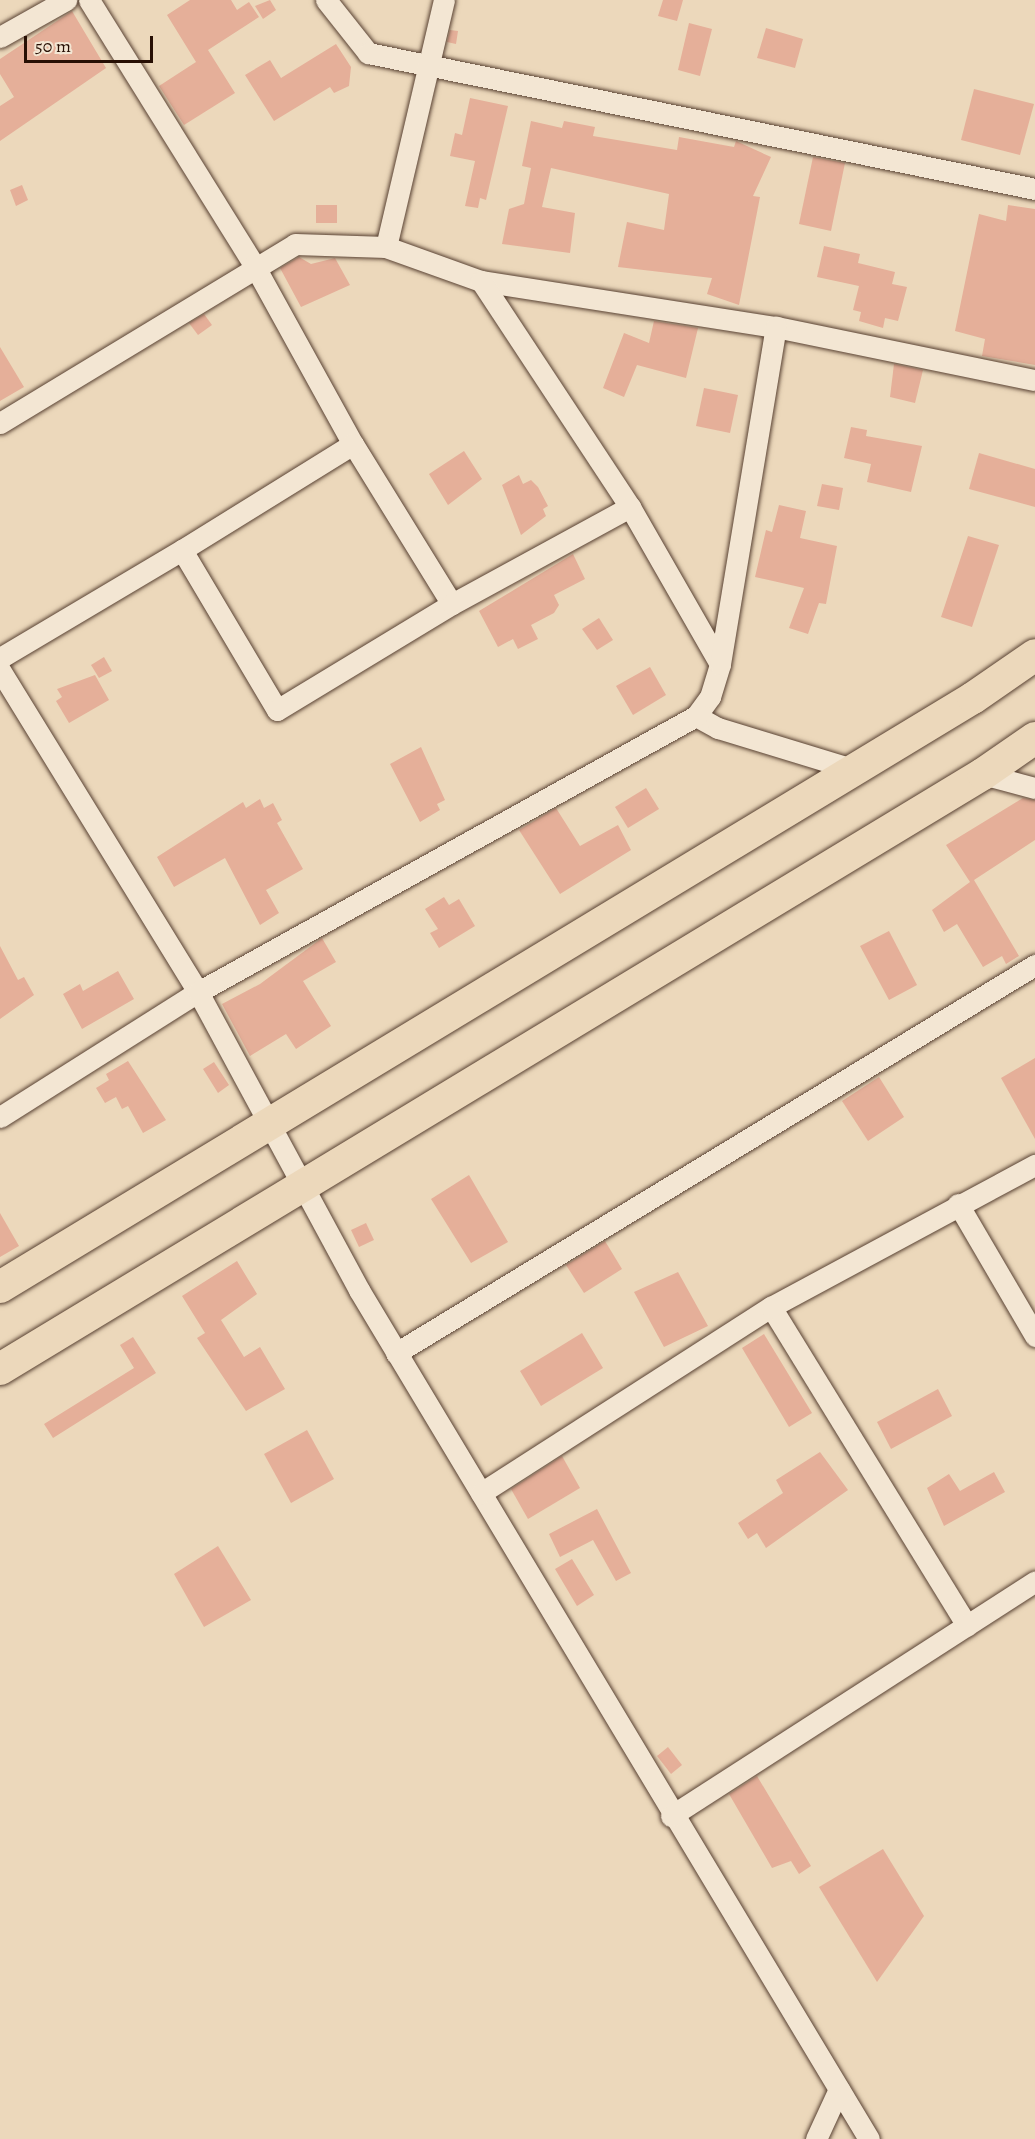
<!DOCTYPE html>
<html>
<head>
<meta charset="utf-8">
<style>
  body { margin:0 }
  #map { position:relative; width:1035px; height:2139px; overflow:hidden; background:#ecd8bb; font-family:Alegreya,serif }
  div>[style] { position:absolute }
  [style*='--x'] { left:calc(var(--x)*1px); top:calc(var(--y)*1px); width:calc(var(--w)*1px); rotate:calc(var(--a)*1deg) }
  .building>* { inset:0; background:#e5af99 }
  .roads { filter:drop-shadow(0 0 2px #584132) drop-shadow(0 0 2px #584132) }
  .minor>* { height:21px; margin:-10.5px; padding:0 10.5px; transform-origin:10.5px; border-radius:10.5px; background:#f3e6d3 }
  .highway>* { height:32px; margin:-16px; padding:0 16px; transform-origin:16px; border-radius:16px; background:#ecd8bb }
  span { translate:-50% -50%; white-space:nowrap; text-align:center; line-height:1.15; -webkit-text-stroke:5px #f3e6d3; paint-order:stroke }
  .scale { position:absolute; left:24px; top:36px; width:129px; height:27px; box-sizing:border-box; border:3px solid #270f04; border-top:0; padding-left:8px; font-size:18px; line-height:21px; white-space:nowrap; color:#270f04; -webkit-text-stroke:4px #f3e6d3; paint-order:stroke }
</style>
</head>
<body>
<div id="map">
  <div class="building">
    <div style="clip-path:polygon(190px 0,231px 0,237px 10px,249px 2px,259px 17px,208px 50px,235px 93px,184px 125px,159px 86px,196px 62px,167px 15px)"></div>
    <div style="clip-path:polygon(270px 0,276px 10px,263px 19px,255px 6px)"></div>
    <div style="clip-path:polygon(663px 0,683px 0,677px 21px,658px 16px)"></div>
    <div style="clip-path:polygon(72px 11px,106px 68px,0 141px,0 106px,14px 97px,0 74px,0 59px)"></div>
    <div style="clip-path:polygon(689px 23px,712px 29px,700px 76px,678px 70px)"></div>
    <div style="clip-path:polygon(766px 28px,803px 39px,795px 68px,757px 58px)"></div>
    <div style="clip-path:polygon(450px 30px,458px 31px,456px 44px,447px 42px)"></div>
    <div style="clip-path:polygon(336px 44px,351px 67px,349px 86px,334px 93px,330px 87px,274px 121px,245px 75px,270px 60px,281px 78px)"></div>
    <div style="clip-path:polygon(974px 89px,1034px 104px,1020px 155px,961px 140px)"></div>
    <div style="clip-path:polygon(470px 98px,508px 106px,486px 200px,480px 198px,478px 208px,465px 206px,475px 161px,450px 156px,455px 133px,462px 135px)"></div>
    <div style="clip-path:polygon(531px 121px,562px 128px,564px 121px,595px 127px,593px 136px,677px 150px,679px 137px,734px 147px,736px 141px,771px 157px,753px 196px,760px 197px,739px 305px,707px 294px,712px 278px,618px 267px,627px 222px,664px 230px,669px 194px,551px 168px,542px 207px,575px 213px,570px 253px,502px 244px,509px 209px,524px 204px,531px 168px,522px 166px)"></div>
    <div style="clip-path:polygon(813px 157px,845px 163px,831px 231px,799px 224px)"></div>
    <div style="clip-path:polygon(22px 185px,28px 200px,16px 206px,10px 190px)"></div>
    <div style="clip-path:polygon(316px 205px,337px 205px,337px 223px,316px 223px)"></div>
    <div style="clip-path:polygon(1008px 205px,1035px 209px,1035px 365px,982px 356px,985px 339px,955px 331px,979px 214px,1006px 221px)"></div>
    <div style="clip-path:polygon(824px 246px,860px 254px,858px 263px,895px 272px,892px 284px,907px 287px,898px 321px,885px 318px,883px 328px,859px 321px,861px 312px,853px 310px,859px 286px,817px 277px)"></div>
    <div style="clip-path:polygon(299px 257px,311px 264px,335px 258px,350px 285px,301px 307px,280px 268px)"></div>
    <div style="clip-path:polygon(204px 314px,212px 325px,198px 335px,189px 323px)"></div>
    <div style="clip-path:polygon(654px 321px,698px 328px,686px 378px,637px 365px,624px 397px,603px 388px,624px 333px,649px 343px)"></div>
    <div style="clip-path:polygon(0 347px,24px 387px,0 401px)"></div>
    <div style="clip-path:polygon(894px 364px,923px 370px,915px 403px,890px 397px)"></div>
    <div style="clip-path:polygon(704px 388px,738px 395px,730px 433px,696px 426px)"></div>
    <div style="clip-path:polygon(851px 427px,867px 430px,866px 436px,922px 446px,911px 492px,867px 482px,871px 464px,844px 458px)"></div>
    <div style="clip-path:polygon(464px 451px,482px 479px,448px 505px,429px 474px)"></div>
    <div style="clip-path:polygon(979px 453px,1035px 469px,1035px 507px,969px 489px)"></div>
    <div style="clip-path:polygon(519px 475px,523px 484px,531px 480px,538px 487px,548px 506px,543px 509px,546px 516px,521px 535px,502px 485px)"></div>
    <div style="clip-path:polygon(822px 484px,843px 488px,839px 510px,817px 506px)"></div>
    <div style="clip-path:polygon(779px 505px,806px 511px,800px 538px,837px 546px,826px 604px,819px 603px,808px 634px,789px 628px,804px 588px,755px 577px,766px 530px,772px 532px)"></div>
    <div style="clip-path:polygon(968px 536px,999px 545px,972px 627px,941px 617px)"></div>
    <div style="clip-path:polygon(573px 554px,585px 579px,554px 595px,559px 605px,554px 613px,531px 625px,538px 639px,518px 649px,513px 639px,498px 647px,479px 611px)"></div>
    <div style="clip-path:polygon(599px 618px,613px 640px,597px 650px,582px 629px)"></div>
    <div style="clip-path:polygon(104px 657px,112px 671px,99px 678px,91px 665px)"></div>
    <div style="clip-path:polygon(650px 667px,666px 695px,633px 715px,616px 686px)"></div>
    <div style="clip-path:polygon(95px 675px,109px 700px,69px 723px,56px 701px,62px 697px,57px 689px)"></div>
    <div style="clip-path:polygon(421px 747px,445px 800px,437px 804px,440px 810px,420px 822px,390px 764px)"></div>
    <div style="clip-path:polygon(646px 788px,659px 809px,628px 828px,615px 807px)"></div>
    <div style="clip-path:polygon(1023px 798px,1035px 800px,1035px 840px,974px 880px,1019px 956px,1006px 964px,1002px 956px,983px 967px,957px 924px,944px 932px,932px 910px,970px 882px,946px 845px)"></div>
    <div style="clip-path:polygon(260px 799px,264px 808px,273px 803px,282px 820px,277px 823px,303px 869px,266px 890px,279px 913px,260px 925px,225px 858px,174px 887px,157px 857px,243px 802px,246px 808px)"></div>
    <div style="clip-path:polygon(556px 808px,580px 846px,618px 825px,631px 850px,560px 894px,519px 830px)"></div>
    <div style="clip-path:polygon(444px 897px,449px 905px,459px 899px,475px 926px,439px 948px,430px 933px,438px 929px,425px 909px)"></div>
    <div style="clip-path:polygon(889px 931px,917px 985px,889px 1000px,860px 946px)"></div>
    <div style="clip-path:polygon(322px 938px,336px 962px,303px 981px,331px 1026px,296px 1049px,286px 1034px,250px 1056px,222px 1004px,260px 984px)"></div>
    <div style="clip-path:polygon(0 946px,18px 980px,24px 977px,34px 995px,0 1019px)"></div>
    <div style="clip-path:polygon(118px 971px,134px 999px,82px 1029px,63px 994px,80px 984px,83px 991px)"></div>
    <div style="clip-path:polygon(1035px 1058px,1035px 1139px,1001px 1078px)"></div>
    <div style="clip-path:polygon(128px 1061px,166px 1120px,143px 1133px,128px 1106px,122px 1109px,116px 1097px,105px 1103px,96px 1088px,109px 1080px,106px 1074px)"></div>
    <div style="clip-path:polygon(214px 1062px,229px 1085px,218px 1093px,203px 1069px)"></div>
    <div style="clip-path:polygon(879px 1077px,904px 1117px,868px 1141px,842px 1101px)"></div>
    <div style="clip-path:polygon(469px 1175px,508px 1242px,471px 1263px,431px 1199px)"></div>
    <div style="clip-path:polygon(0 1213px,19px 1246px,0 1257px)"></div>
    <div style="clip-path:polygon(366px 1223px,374px 1240px,359px 1247px,351px 1230px)"></div>
    <div style="clip-path:polygon(605px 1241px,622px 1269px,584px 1293px,566px 1265px)"></div>
    <div style="clip-path:polygon(237px 1261px,257px 1294px,221px 1320px,244px 1357px,260px 1347px,285px 1389px,246px 1411px,197px 1338px,205px 1333px,182px 1296px)"></div>
    <div style="clip-path:polygon(678px 1272px,708px 1326px,664px 1347px,634px 1292px)"></div>
    <div style="clip-path:polygon(582px 1333px,603px 1368px,541px 1406px,520px 1371px)"></div>
    <div style="clip-path:polygon(764px 1334px,812px 1413px,789px 1427px,742px 1348px)"></div>
    <div style="clip-path:polygon(133px 1337px,156px 1373px,53px 1438px,44px 1424px,134px 1368px,120px 1345px)"></div>
    <div style="clip-path:polygon(938px 1389px,952px 1416px,891px 1449px,877px 1422px)"></div>
    <div style="clip-path:polygon(307px 1430px,334px 1479px,291px 1503px,264px 1454px)"></div>
    <div style="clip-path:polygon(820px 1452px,848px 1490px,766px 1548px,757px 1533px,748px 1539px,738px 1523px,783px 1493px,776px 1480px)"></div>
    <div style="clip-path:polygon(562px 1456px,580px 1488px,528px 1519px,511px 1489px)"></div>
    <div style="clip-path:polygon(994px 1472px,1005px 1492px,944px 1526px,927px 1488px,949px 1474px,960px 1491px)"></div>
    <div style="clip-path:polygon(597px 1509px,631px 1573px,616px 1581px,593px 1540px,560px 1557px,549px 1534px)"></div>
    <div style="clip-path:polygon(218px 1546px,251px 1600px,204px 1627px,174px 1574px)"></div>
    <div style="clip-path:polygon(572px 1559px,594px 1595px,577px 1606px,555px 1569px)"></div>
    <div style="clip-path:polygon(668px 1747px,682px 1765px,671px 1774px,657px 1756px)"></div>
    <div style="clip-path:polygon(757px 1776px,811px 1866px,799px 1874px,791px 1861px,772px 1868px,729px 1794px)"></div>
    <div style="clip-path:polygon(883px 1849px,924px 1916px,877px 1982px,819px 1887px)"></div>
  </div>
  <div class="roads">
    <div class="minor">
      <div style="--x:89;--y:0;--w:312;--a:58.1"></div>
      <div style="--x:254;--y:265;--w:205;--a:61.1"></div>
      <div style="--x:353;--y:444;--w:188;--a:58.3"></div>
      <div style="--x:326;--y:0;--w:68;--a:51.6"></div>
      <div style="--x:368;--y:53;--w:681;--a:11.52"></div>
      <div style="--x:0;--y:37;--w:76;--a:-29.3"></div>
      <div style="--x:386;--y:247;--w:254;--a:-76.8"></div>
      <div style="--x:481;--y:281;--w:299;--a:8.9"></div>
      <div style="--x:776;--y:327;--w:264;--a:11.6"></div>
      <div style="--x:0;--y:423;--w:345;--a:-31.2"></div>
      <div style="--x:295;--y:244;--w:91;--a:1.9"></div>
      <div style="--x:386;--y:247;--w:101;--a:19.7"></div>
      <div style="--x:481;--y:281;--w:271;--a:56.6"></div>
      <div style="--x:630;--y:507;--w:181;--a:60.2"></div>
      <div style="--x:353;--y:444;--w:201;--a:148.2"></div>
      <div style="--x:182;--y:550;--w:186;--a:59.3"></div>
      <div style="--x:277;--y:710;--w:205;--a:-31.2"></div>
      <div style="--x:452;--y:604;--w:203;--a:-28.6"></div>
      <div style="--x:0;--y:658;--w:212;--a:-30.7"></div>
      <div style="--x:0;--y:670;--w:378;--a:58.4"></div>
      <div style="--x:198;--y:992;--w:339;--a:61.6"></div>
      <div style="--x:359;--y:1290;--w:990;--a:59.01"></div>
      <div style="--x:696;--y:716;--w:25;--a:29"></div>
      <div style="--x:718;--y:728;--w:143;--a:17"></div>
      <div style="--x:983;--y:774;--w:54;--a:15.1"></div>
      <div style="--x:0;--y:1117;--w:234;--a:-32.3"></div>
      <div style="--x:198;--y:992;--w:569;--a:-29"></div>
      <div style="--x:696;--y:716;--w:24;--a:-54"></div>
      <div style="--x:710;--y:697;--w:34;--a:-73"></div>
      <div style="--x:720;--y:664;--w:342;--a:-80.6"></div>
      <div style="--x:958;--y:1204;--w:153;--a:59.7"></div>
      <div style="--x:771;--y:1307;--w:374;--a:58.4"></div>
      <div style="--x:396;--y:1353;--w:748;--a:-31.27"></div>
      <div style="--x:481;--y:1493;--w:345;--a:-32.7"></div>
      <div style="--x:771;--y:1307;--w:300;--a:-28.3"></div>
      <div style="--x:671;--y:1816;--w:433;--a:-32.8"></div>
      <div style="--x:816;--y:2139;--w:55;--a:-65.3"></div>
    </div>
    <div class="highway">
      <div style="--x:0;--y:1287;--w:1137;--a:-31.19"></div>
      <div style="--x:973;--y:698;--w:75;--a:-34.7"></div>
      <div style="--x:0;--y:1369;--w:1149;--a:-31.19"></div>
      <div style="--x:983;--y:774;--w:63;--a:-34.7"></div>
    </div>
  </div>
  <div class="scale">50 m</div>
</div>
</body>
</html>
